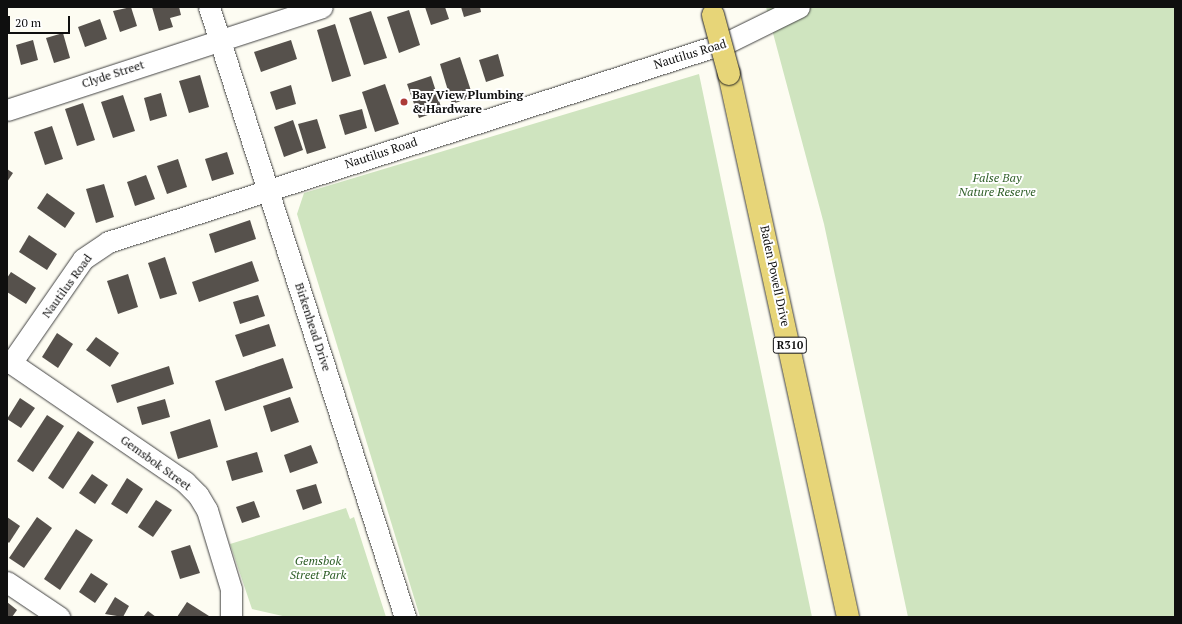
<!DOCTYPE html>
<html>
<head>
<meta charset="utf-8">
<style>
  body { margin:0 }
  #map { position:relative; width:1182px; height:624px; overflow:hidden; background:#fdfcf2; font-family:"PT Serif",serif }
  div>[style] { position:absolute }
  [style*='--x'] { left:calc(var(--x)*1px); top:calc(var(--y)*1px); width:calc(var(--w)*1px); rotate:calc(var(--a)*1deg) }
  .green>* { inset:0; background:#cfe4bf }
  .building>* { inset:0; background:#56514c }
  .roads { filter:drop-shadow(0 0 1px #424242) drop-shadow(0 0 1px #424242) }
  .minor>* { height:21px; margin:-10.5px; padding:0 10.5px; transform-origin:10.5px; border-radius:10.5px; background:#fff }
  .primary>* { height:22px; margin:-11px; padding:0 11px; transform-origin:11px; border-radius:11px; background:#e7d578 }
  .bridges { filter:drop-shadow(0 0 1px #202020) drop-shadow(0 0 1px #202020) }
  .primary-bridge>* { height:22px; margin:-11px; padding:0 11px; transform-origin:11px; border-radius:11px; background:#e7d578 }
  .dots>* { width:11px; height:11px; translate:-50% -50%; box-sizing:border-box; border:2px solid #fff; border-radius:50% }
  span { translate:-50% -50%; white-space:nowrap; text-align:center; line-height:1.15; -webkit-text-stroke:4px #fff; paint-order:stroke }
  .shield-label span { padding:1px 3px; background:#fff; border:1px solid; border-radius:3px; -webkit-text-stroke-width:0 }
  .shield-label { font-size:11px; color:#0f0f0f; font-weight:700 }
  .street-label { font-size:12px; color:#0f0f0f }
  .poi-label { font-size:12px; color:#0f0f0f; font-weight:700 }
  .left { translate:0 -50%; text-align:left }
  .park-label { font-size:12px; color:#2e5e27; font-style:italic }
  .frame { position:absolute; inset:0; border:8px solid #0f0f0f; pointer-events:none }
  .scale { position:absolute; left:8px; top:16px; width:62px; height:18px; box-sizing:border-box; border:2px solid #0f0f0f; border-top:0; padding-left:5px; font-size:12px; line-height:14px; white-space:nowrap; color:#0f0f0f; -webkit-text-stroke:3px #fff; paint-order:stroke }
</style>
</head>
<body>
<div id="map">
  <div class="green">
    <div style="clip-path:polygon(766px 7px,1175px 7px,1175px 617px,908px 617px,824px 224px)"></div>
    <div style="clip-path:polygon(699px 74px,812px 617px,420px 617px,297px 214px,304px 193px)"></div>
    <div style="clip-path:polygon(346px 508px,350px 519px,354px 517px,386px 617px,287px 617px,252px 609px,230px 544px)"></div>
  </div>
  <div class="building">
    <div style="clip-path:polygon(131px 7px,137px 26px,120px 32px,113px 11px)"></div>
    <div style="clip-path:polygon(152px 7px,179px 7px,181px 15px,170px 18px,173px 27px,159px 31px)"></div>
    <div style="clip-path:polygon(425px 7px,445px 7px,449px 19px,431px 25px)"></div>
    <div style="clip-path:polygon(461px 7px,480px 7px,481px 12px,464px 17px)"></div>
    <div style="clip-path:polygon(409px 10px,420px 45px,399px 53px,387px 17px)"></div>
    <div style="clip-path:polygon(371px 11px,387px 58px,364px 65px,349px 18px)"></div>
    <div style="clip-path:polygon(100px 19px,107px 39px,85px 47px,78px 27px)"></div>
    <div style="clip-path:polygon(335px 24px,351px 76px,332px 82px,317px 30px)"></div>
    <div style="clip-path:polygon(63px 33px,70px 58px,54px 63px,46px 38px)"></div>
    <div style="clip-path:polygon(33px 40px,38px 60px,21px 65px,16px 45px)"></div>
    <div style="clip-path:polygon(291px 40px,297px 59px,261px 72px,254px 52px)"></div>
    <div style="clip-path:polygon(498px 54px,504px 76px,486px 82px,479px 60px)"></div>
    <div style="clip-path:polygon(460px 57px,473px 97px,452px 104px,440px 64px)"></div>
    <div style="clip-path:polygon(200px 75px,209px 107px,189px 113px,179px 81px)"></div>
    <div style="clip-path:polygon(431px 76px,442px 110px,419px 118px,407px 84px)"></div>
    <div style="clip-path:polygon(385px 84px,399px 124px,375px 132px,362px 92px)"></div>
    <div style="clip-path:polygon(291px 85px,296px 104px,276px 110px,270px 92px)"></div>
    <div style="clip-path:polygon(161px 93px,167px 116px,150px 121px,144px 98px)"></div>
    <div style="clip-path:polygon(123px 95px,135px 131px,113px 138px,101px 102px)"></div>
    <div style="clip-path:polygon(83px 103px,95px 140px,77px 146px,65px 109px)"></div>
    <div style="clip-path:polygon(362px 109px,367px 128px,345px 135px,339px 115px)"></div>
    <div style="clip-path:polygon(317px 119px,326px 148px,307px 154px,298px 124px)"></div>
    <div style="clip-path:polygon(293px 120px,303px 150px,284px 157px,274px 127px)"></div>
    <div style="clip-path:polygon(52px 126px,63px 159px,45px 165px,34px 132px)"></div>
    <div style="clip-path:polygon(227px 152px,234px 174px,212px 181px,205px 159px)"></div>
    <div style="clip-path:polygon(178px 159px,187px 187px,167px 194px,157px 166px)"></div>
    <div style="clip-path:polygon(7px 169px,13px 173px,7px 182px)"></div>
    <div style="clip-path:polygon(146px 175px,155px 199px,135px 206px,127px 182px)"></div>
    <div style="clip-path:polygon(104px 184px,114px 217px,96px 223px,86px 189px)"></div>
    <div style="clip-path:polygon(47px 193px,75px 213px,65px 228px,37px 208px)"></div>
    <div style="clip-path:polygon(250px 220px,256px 239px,215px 253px,209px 234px)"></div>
    <div style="clip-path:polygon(29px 235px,57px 254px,47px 270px,19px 252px)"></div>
    <div style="clip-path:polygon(165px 257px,177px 294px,160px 299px,148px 263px)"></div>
    <div style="clip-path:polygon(252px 261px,259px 281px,199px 302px,192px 282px)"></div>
    <div style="clip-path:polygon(11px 272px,36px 288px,26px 304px,7px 292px,7px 278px)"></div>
    <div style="clip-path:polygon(128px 274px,138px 307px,118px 314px,107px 281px)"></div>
    <div style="clip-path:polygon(258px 295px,265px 316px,240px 324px,233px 302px)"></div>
    <div style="clip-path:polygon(269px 324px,276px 346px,243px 357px,235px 335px)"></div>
    <div style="clip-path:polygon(57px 333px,73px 344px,58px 368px,42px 357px)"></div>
    <div style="clip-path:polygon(96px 337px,119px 353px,110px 367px,86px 350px)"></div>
    <div style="clip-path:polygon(283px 358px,293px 388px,225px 411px,215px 381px)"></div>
    <div style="clip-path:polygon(169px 366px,174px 384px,117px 403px,111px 385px)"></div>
    <div style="clip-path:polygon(290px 397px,299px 422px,271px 432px,263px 406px)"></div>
    <div style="clip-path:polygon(20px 398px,35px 408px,21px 428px,7px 419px)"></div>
    <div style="clip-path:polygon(165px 399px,170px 417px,142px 425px,137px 407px)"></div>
    <div style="clip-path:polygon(47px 415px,64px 426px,33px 472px,17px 461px)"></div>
    <div style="clip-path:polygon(210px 419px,218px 447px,178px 459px,170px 432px)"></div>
    <div style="clip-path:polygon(78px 431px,94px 442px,63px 489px,48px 478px)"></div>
    <div style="clip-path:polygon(311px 445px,318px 463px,290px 473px,284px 455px)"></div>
    <div style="clip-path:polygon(257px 452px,263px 472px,232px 481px,226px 461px)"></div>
    <div style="clip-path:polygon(92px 474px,108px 485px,95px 504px,79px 493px)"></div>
    <div style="clip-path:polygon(127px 478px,143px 489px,127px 514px,111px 504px)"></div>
    <div style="clip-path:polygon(316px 484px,322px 503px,303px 510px,296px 490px)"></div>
    <div style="clip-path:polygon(156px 500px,172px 510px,153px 537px,138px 527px)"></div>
    <div style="clip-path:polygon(254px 501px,260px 517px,242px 523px,236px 507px)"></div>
    <div style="clip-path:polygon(7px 517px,20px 526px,9px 543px,7px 541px)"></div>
    <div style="clip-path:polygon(37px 517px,52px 528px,24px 568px,9px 558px)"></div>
    <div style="clip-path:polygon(76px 529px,93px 540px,60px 590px,44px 579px)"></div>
    <div style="clip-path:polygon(190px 545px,200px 573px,180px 579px,171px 551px)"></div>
    <div style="clip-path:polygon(91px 573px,108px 584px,95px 603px,79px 592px)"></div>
    <div style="clip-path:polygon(115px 597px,129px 606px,123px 617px,105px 614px)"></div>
    <div style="clip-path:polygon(7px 602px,17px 610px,12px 617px,7px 617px)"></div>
    <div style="clip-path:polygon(187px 602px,209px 616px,208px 617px,177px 617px)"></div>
    <div style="clip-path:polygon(148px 611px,156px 617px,143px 617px)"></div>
  </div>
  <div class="roads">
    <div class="minor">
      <div style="--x:209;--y:7;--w:641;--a:72.19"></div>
      <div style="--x:7;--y:110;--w:331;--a:-18.1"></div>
      <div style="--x:7;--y:360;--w:216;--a:34.4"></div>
      <div style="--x:185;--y:482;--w:18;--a:45"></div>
      <div style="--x:198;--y:495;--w:17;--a:59"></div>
      <div style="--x:207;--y:510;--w:83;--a:73.1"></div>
      <div style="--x:231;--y:589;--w:28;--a:90"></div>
      <div style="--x:11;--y:363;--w:126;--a:-55.3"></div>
      <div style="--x:83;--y:259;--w:30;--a:-34"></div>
      <div style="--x:108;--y:242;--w:651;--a:-17.88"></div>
      <div style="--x:728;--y:42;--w:79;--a:-26.2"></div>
      <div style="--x:7;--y:582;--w:63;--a:33.9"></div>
    </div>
    <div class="primary">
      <div style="--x:729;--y:74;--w:556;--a:77.64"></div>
    </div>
  </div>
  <div class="bridges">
    <div class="primary-bridge">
      <div style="--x:713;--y:15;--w:61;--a:74.8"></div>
    </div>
  </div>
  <div class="dots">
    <div style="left:404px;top:102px;background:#ad3c38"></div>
  </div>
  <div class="shield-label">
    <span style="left:790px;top:345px">R310</span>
  </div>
  <div class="street-label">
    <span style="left:690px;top:54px;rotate:-17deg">Nautilus Road</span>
    <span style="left:113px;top:74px;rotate:-18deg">Clyde Street</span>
    <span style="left:381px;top:153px;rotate:-18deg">Nautilus Road</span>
    <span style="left:775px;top:276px;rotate:78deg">Baden Powell Drive</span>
    <span style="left:67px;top:286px;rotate:-54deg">Nautilus Road</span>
    <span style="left:313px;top:327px;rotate:72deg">Birkenhead Drive</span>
    <span style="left:156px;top:463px;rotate:36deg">Gemsbok Street</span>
  </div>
  <div class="poi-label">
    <span class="left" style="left:412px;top:102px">Bay View Plumbing<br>&amp; Hardware</span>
  </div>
  <div class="park-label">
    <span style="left:997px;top:185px">False Bay<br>Nature Reserve</span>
    <span style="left:318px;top:568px">Gemsbok<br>Street Park</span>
  </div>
  <div class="frame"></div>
  <div class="scale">20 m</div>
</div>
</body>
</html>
